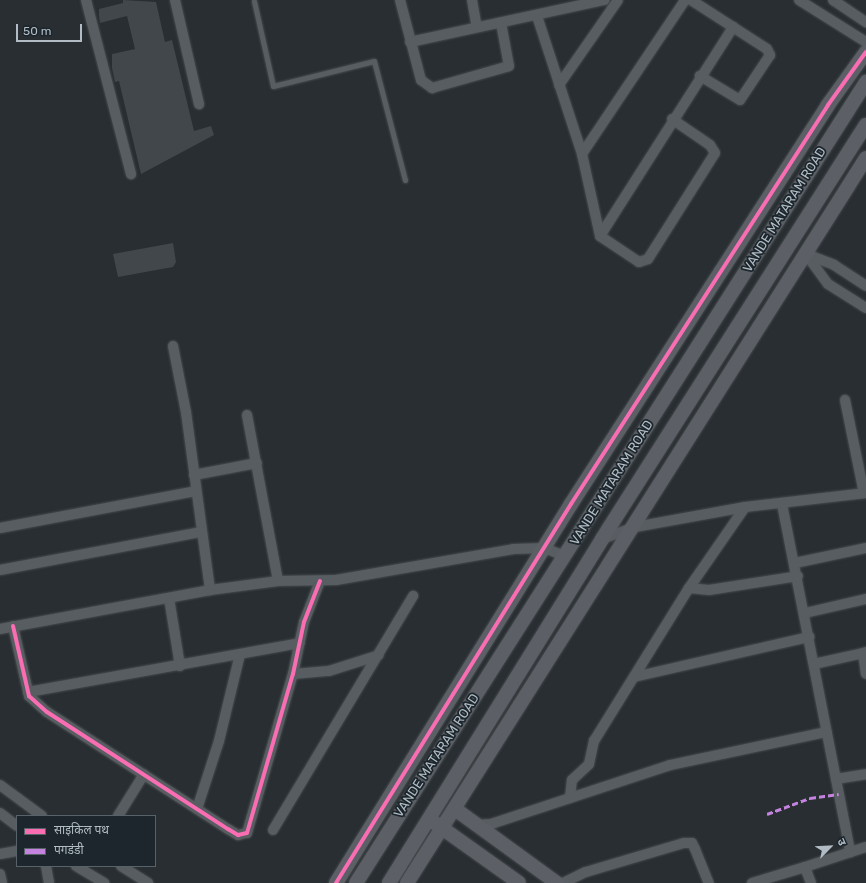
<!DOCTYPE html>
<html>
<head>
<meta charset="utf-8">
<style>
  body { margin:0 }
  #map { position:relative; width:866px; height:883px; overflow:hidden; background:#282e32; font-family:Rubik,"Noto Sans Devanagari",sans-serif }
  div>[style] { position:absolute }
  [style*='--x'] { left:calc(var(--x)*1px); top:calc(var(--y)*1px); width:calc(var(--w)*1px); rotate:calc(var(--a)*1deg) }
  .building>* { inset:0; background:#41474a }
  .roads { filter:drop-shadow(0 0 1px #464a4d) drop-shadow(0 0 1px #464a4d) }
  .lane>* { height:5px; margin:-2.5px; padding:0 2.5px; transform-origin:2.5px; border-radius:2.5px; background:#585d61 }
  .street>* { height:10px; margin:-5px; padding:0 5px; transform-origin:5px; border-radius:5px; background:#585d61 }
  .secondary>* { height:14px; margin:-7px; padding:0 7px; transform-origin:7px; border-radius:7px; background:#5c6066 }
  .quiet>* { height:3px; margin-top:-1.5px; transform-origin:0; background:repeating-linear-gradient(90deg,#c483df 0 6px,transparent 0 9px) }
  .cycleway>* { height:4px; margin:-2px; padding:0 2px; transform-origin:2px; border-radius:2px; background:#f96db3 }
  span { translate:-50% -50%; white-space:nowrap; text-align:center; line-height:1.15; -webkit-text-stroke:3.5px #1c262c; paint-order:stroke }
  .street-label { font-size:13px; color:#b2bcc4 }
  .legend { position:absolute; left:16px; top:815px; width:140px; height:52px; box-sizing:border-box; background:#1c262c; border:1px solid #586269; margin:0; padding:5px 7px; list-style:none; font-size:12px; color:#b2bcc4 }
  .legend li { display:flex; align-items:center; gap:8px; height:20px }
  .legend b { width:20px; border:1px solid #586269 }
  .north { position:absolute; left:810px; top:827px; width:40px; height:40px; -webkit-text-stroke:3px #1c262c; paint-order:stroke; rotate:66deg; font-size:11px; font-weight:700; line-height:16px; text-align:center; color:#b2bcc4 }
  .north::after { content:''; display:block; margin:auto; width:14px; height:18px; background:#b2bcc4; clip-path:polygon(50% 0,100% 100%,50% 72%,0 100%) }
  .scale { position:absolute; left:16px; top:24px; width:66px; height:18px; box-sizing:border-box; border:2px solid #b2bcc4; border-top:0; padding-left:5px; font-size:12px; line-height:14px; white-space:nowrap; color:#b2bcc4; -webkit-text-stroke:3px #1c262c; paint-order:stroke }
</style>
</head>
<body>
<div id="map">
  <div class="building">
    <div style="clip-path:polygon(123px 0,156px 2px,165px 42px,172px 40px,194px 131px,211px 126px,214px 135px,141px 174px,119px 81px,115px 82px,112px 68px,112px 54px,135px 49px,127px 16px,100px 23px,99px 16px,99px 9px,123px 3px)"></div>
    <div style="clip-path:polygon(173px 243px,176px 262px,173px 267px,118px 277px,113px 254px)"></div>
  </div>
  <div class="roads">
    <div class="lane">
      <div style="--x:254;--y:1;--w:87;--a:77.4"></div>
      <div style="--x:273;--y:86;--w:104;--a:-13.9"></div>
      <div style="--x:374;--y:61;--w:123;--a:75.4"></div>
    </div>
    <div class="street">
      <div style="--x:86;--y:0;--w:180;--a:75.5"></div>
      <div style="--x:175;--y:0;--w:107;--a:77"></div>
      <div style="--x:400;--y:0;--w:83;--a:75.3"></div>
      <div style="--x:421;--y:80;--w:14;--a:36"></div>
      <div style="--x:432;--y:88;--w:80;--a:-15.9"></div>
      <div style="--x:509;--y:66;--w:44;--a:-100.5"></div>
      <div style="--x:472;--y:0;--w:27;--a:80"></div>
      <div style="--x:691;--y:0;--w:90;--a:32.8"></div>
      <div style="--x:767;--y:49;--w:7;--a:63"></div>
      <div style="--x:770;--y:55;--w:54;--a:123.7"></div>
      <div style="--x:740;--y:100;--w:47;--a:-149"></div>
      <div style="--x:799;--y:0;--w:79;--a:32.1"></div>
      <div style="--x:833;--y:0;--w:40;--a:34"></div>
      <div style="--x:537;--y:16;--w:145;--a:71.9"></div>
      <div style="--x:582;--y:154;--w:84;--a:77.6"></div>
      <div style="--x:600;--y:236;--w:47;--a:33.7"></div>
      <div style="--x:639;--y:262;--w:9;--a:-18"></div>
      <div style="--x:648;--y:259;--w:125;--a:-57.7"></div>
      <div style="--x:715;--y:153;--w:9;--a:-122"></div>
      <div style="--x:710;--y:145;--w:46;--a:-145.6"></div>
      <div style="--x:410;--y:42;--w:199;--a:-12.2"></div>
      <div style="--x:559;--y:85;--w:103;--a:-55.2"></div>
      <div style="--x:582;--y:154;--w:185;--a:-56.2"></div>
      <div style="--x:600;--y:236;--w:248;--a:-57.5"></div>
      <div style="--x:806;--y:254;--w:37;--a:54"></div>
      <div style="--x:828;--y:284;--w:45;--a:32.3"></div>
      <div style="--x:806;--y:254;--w:30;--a:21"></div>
      <div style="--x:834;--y:265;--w:38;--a:33"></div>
      <div style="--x:173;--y:346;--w:67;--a:78.9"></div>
      <div style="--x:186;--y:412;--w:180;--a:82.3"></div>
      <div style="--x:845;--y:400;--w:95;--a:78.5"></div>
      <div style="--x:247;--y:415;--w:169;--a:79.4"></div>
      <div style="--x:194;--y:475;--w:64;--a:-10.8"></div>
      <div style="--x:782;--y:504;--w:355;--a:78.9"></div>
      <div style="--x:0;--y:528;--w:199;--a:-10.7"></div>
      <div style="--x:602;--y:539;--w:35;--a:-20"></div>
      <div style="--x:635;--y:527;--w:112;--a:-10.3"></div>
      <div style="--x:745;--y:507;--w:122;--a:-6.6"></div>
      <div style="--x:795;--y:563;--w:73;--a:-11.9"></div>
      <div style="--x:0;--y:570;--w:205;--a:-10.7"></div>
      <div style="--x:689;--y:588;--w:20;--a:6"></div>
      <div style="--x:709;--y:590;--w:90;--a:-8.9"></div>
      <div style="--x:169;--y:598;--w:69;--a:80.8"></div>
      <div style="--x:805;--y:613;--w:63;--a:-12.9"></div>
      <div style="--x:13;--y:626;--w:72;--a:77.1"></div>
      <div style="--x:29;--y:696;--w:24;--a:42"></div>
      <div style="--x:47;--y:712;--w:216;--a:32.9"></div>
      <div style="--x:228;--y:829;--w:12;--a:31"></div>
      <div style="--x:238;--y:835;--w:9;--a:-13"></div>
      <div style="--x:247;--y:833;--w:166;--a:-73.9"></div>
      <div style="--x:293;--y:674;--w:53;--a:-78.1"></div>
      <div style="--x:304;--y:622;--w:44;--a:-68.7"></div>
      <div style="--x:0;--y:629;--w:214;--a:-10.5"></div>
      <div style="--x:210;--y:590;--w:69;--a:-7.5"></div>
      <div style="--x:278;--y:581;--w:58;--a:-1"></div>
      <div style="--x:336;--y:580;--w:180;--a:-9.9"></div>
      <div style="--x:513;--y:549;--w:31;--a:-2"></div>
      <div style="--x:544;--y:548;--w:22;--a:21"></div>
      <div style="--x:866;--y:652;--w:3;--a:162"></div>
      <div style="--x:863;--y:653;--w:21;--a:82"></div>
      <div style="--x:814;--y:664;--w:50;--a:-12.7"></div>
      <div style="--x:293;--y:674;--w:36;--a:-5"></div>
      <div style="--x:329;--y:671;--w:52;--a:-17.7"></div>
      <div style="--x:634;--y:677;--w:180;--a:-12.9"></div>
      <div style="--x:28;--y:692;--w:276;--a:-10.2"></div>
      <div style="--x:836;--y:779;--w:30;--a:-9"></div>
      <div style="--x:0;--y:785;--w:52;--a:36.4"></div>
      <div style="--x:570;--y:798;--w:18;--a:-84"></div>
      <div style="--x:572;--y:780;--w:23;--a:-43"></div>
      <div style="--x:589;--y:764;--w:24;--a:-78"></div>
      <div style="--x:594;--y:741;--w:180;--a:-58.2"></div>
      <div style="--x:689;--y:588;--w:98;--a:-55.3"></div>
      <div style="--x:197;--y:809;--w:71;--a:-72.1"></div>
      <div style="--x:219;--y:741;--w:89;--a:-76.4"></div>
      <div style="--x:0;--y:813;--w:21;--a:37"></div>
      <div style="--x:118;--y:816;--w:49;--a:-58.2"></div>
      <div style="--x:474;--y:825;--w:17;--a:-3"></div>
      <div style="--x:491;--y:824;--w:188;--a:-18.2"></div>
      <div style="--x:670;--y:765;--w:160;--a:-11.9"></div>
      <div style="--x:273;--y:830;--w:273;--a:-59.1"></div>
      <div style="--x:0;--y:854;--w:17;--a:-10"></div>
      <div style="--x:46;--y:866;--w:17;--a:80"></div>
      <div style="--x:76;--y:866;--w:33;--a:31"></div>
      <div style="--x:121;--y:866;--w:32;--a:32"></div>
      <div style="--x:0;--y:874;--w:9;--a:77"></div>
      <div style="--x:563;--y:883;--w:25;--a:-26"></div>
      <div style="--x:586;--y:872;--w:102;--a:-16.5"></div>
      <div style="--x:684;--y:843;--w:8;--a:0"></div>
      <div style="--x:692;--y:843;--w:7;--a:63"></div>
      <div style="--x:695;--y:849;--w:37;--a:68"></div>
      <div style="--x:752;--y:883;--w:55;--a:-16.8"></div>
      <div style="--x:811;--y:883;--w:17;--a:-111"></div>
      <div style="--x:805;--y:867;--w:64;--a:-18.2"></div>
    </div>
    <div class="secondary">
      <div style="--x:455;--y:809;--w:126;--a:36"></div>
      <div style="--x:435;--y:823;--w:103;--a:35.5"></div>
      <div style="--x:336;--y:883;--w:446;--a:-58.2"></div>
      <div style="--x:571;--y:504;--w:475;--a:-57.2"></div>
      <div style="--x:828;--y:105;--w:65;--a:-54.4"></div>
      <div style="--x:356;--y:883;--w:950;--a:-57.51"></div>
      <div style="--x:389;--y:883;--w:405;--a:-58.2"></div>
      <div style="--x:602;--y:539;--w:491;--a:-57.5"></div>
      <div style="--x:407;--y:883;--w:858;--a:-57.66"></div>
    </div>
  </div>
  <div class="quiet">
    <div style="--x:767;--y:814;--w:46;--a:-20.4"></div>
    <div style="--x:810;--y:798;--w:29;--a:-8"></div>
  </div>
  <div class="cycleway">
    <div style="--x:13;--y:626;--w:72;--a:77.1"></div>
    <div style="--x:29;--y:696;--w:24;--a:42"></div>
    <div style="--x:47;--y:712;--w:216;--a:32.9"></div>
    <div style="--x:228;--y:829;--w:12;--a:31"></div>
    <div style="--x:238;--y:835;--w:9;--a:-13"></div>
    <div style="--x:247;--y:833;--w:166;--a:-73.9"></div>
    <div style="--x:293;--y:674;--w:53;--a:-78.1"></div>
    <div style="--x:304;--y:622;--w:44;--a:-68.7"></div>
    <div style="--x:336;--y:883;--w:446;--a:-58.2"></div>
    <div style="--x:571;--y:504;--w:475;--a:-57.2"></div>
    <div style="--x:828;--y:105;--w:65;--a:-54.4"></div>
  </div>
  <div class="street-label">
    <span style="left:785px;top:210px;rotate:-58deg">VANDE MATARAM ROAD</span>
    <span style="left:612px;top:483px;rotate:-58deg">VANDE MATARAM ROAD</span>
    <span style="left:437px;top:756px;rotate:-57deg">VANDE MATARAM ROAD</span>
  </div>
  <ul class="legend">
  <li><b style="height:5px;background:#f96db3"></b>साइकिल पथ</li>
  <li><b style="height:5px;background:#c483df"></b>पगडंडी</li>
  </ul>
  <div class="north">उ</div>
  <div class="scale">50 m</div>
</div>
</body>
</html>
